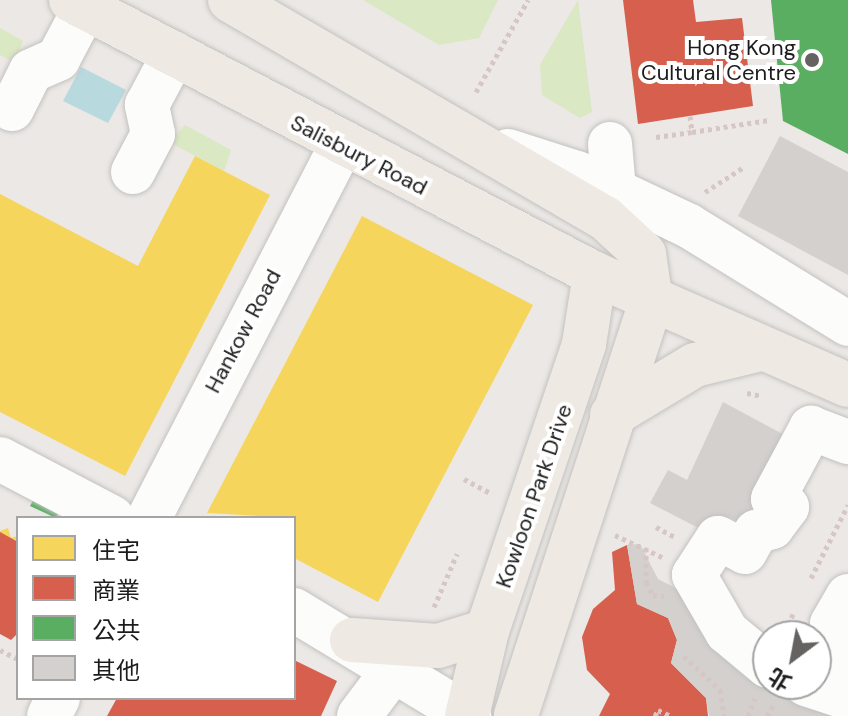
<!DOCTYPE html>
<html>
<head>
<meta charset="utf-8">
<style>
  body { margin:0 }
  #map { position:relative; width:848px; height:716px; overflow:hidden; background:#ebe8e5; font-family:"DM Sans","Noto Sans TC",sans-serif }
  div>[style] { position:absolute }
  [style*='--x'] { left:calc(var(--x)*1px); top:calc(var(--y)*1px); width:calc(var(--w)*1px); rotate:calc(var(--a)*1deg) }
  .grass>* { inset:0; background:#dae8c3 }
  .water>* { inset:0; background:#b8d9de }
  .homes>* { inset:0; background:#f6d55c }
  .shops>* { inset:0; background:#d6604d }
  .public>* { inset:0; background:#5aae61 }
  .building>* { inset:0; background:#d3d0cd }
  .path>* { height:5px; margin-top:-2.5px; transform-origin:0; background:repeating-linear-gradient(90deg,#d6c6c4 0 4px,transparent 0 8px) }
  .roads { filter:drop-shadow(0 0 2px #c3c2c1) drop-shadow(0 0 2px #c3c2c1) }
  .minor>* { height:44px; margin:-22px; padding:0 22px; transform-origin:22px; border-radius:22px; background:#fcfcfb }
  .major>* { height:44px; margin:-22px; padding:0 22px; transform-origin:22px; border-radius:22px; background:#efe9e3 }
  .dots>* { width:22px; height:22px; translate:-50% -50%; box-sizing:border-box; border:4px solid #fff; border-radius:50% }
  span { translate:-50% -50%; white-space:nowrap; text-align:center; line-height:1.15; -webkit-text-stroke:8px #fff; paint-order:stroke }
  .poi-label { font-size:22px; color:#1c1c1c }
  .right { translate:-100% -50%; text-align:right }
  .street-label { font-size:22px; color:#1c1c1c }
  .legend { position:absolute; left:16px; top:516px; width:280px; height:184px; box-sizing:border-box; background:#fff; border:2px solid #a4a4a4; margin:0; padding:10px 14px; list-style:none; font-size:24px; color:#1c1c1c }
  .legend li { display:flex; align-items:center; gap:16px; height:40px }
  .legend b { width:40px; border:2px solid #a4a4a4 }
  .north { position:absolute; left:752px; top:620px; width:80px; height:80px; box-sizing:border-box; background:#fff; border:2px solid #a4a4a4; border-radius:50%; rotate:212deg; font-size:22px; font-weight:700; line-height:32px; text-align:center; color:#1c1c1c }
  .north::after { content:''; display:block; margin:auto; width:28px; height:36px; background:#646362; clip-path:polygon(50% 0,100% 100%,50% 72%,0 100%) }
</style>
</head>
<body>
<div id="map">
  <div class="grass">
    <div style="clip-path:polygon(363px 0,498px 0,479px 38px,439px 45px)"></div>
    <div style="clip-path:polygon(578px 0,592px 112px,580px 118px,542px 95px,540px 65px)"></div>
    <div style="clip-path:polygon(0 28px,23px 41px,15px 63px,0 55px)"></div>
    <div style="clip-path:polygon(185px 125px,231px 150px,224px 171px,169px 142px)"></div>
  </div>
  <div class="water">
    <div style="clip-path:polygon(81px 67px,126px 90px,108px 123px,63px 101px)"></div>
  </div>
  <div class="homes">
    <div style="clip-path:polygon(195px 156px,270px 195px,125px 476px,0 412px,0 194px,138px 266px)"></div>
    <div style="clip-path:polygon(362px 216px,533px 305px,378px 602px,294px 558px,294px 518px,207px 513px)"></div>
    <div style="clip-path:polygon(8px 528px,11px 538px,18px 536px,17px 623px,0 611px,0 531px)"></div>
    <div style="clip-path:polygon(294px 670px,302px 674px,294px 691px)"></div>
    <div style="clip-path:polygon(161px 698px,290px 698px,282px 716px,167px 716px,173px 703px)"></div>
    <div style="clip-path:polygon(127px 706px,143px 708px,159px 716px,123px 716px)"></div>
  </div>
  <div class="shops">
    <div style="clip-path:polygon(623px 0,693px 0,696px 22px,742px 18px,753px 106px,638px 124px)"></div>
    <div style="clip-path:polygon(0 532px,18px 542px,18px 633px,11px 640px,0 634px)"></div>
    <div style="clip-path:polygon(627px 545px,637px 604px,668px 618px,677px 640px,671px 663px,706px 698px,708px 716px,599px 716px,610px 694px,587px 670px,582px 637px,593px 609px,615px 590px,612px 552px)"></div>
    <div style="clip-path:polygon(294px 660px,337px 681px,321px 716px,107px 716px,117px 698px,294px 698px)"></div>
  </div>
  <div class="public">
    <div style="clip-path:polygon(771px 0,848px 0,848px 154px,783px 121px)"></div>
    <div style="clip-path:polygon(36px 495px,61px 508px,56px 518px,30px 506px)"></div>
  </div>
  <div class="building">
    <div style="clip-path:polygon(780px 136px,848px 172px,848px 275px,738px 216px)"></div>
    <div style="clip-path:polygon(723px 402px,803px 445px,758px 532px,729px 517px,718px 538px,650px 503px,668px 470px,687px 480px)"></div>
    <div style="clip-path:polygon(640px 544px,658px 579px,689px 595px,768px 684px,806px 684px,848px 716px,709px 716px,706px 698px,671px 663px,677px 640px,668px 618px,637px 604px,627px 545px)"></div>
  </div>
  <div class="path">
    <div style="--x:476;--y:92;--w:106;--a:-60.5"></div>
    <div style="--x:690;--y:116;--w:16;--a:83"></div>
    <div style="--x:692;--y:132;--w:78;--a:-8.9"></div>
    <div style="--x:656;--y:137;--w:36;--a:-8"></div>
    <div style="--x:705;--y:192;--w:46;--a:-32.7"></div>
    <div style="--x:747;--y:393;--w:15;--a:11"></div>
    <div style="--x:464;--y:479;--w:32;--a:28"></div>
    <div style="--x:656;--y:527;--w:21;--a:28"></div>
    <div style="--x:615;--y:535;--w:54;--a:25.1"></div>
    <div style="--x:646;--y:548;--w:34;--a:90"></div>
    <div style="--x:646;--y:582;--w:15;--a:62"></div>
    <div style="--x:653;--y:595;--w:11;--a:5"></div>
    <div style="--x:811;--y:578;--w:82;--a:-63.1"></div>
    <div style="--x:434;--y:607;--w:58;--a:-66.5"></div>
    <div style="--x:784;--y:632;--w:22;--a:-63"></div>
    <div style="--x:0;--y:650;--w:20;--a:27"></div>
    <div style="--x:684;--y:656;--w:50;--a:43.4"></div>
    <div style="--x:720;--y:690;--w:26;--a:81"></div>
    <div style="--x:655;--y:716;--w:7;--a:-63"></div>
    <div style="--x:658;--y:710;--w:14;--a:25"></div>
    <div style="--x:748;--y:716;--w:19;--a:-69"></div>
    <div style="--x:767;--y:716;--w:14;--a:-60"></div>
  </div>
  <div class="roads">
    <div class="minor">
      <div style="--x:12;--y:109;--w:42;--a:-63.4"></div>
      <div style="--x:31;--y:71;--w:30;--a:-24"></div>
      <div style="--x:58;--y:59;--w:58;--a:-62.1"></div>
      <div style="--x:610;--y:144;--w:46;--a:85"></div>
      <div style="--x:508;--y:151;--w:72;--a:17.7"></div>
      <div style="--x:577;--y:173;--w:124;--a:25.3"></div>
      <div style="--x:689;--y:226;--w:187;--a:31.6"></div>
      <div style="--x:133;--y:172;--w:43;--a:-62.2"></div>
      <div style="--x:153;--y:134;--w:30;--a:-102"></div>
      <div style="--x:147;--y:105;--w:58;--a:-62.1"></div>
      <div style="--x:0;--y:459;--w:127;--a:27.6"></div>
      <div style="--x:149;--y:518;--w:419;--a:-62.7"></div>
      <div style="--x:848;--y:596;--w:32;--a:120"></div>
      <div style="--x:832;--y:624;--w:35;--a:63"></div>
      <div style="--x:294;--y:610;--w:205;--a:31.2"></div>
      <div style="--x:768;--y:666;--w:53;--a:-140.3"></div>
      <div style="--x:727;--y:632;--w:66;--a:-120.1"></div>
      <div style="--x:694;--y:575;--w:44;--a:-57"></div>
      <div style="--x:718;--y:538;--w:30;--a:27"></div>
      <div style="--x:745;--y:552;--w:23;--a:-61"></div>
      <div style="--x:756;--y:532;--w:17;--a:-17"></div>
      <div style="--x:772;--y:527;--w:25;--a:-53"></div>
      <div style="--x:787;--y:507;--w:16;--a:-150"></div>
      <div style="--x:773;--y:499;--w:81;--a:-61.8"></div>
      <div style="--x:811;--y:428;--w:40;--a:21"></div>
      <div style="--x:806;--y:684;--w:44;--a:18.4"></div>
      <div style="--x:49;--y:716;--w:20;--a:-63"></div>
      <div style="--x:359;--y:716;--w:55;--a:-53.1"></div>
    </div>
    <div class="major">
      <div style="--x:71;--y:0;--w:591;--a:27.61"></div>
      <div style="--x:595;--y:274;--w:276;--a:23.7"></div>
      <div style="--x:230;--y:0;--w:434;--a:30.2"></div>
      <div style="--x:605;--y:218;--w:53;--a:42.7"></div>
      <div style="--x:644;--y:254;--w:49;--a:81.7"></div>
      <div style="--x:651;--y:302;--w:435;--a:108.1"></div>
      <div style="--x:612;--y:415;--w:97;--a:-31.1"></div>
      <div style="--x:695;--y:365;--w:67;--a:-13.8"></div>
      <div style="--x:352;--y:640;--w:86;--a:4"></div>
      <div style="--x:438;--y:646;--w:51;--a:-17"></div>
      <div style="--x:467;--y:716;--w:87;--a:-76.8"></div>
      <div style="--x:487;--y:631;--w:303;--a:-71.3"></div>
      <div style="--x:584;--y:344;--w:71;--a:-81.1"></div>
    </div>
  </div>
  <div class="dots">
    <div style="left:812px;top:60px;background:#646362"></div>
  </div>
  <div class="poi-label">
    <span class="right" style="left:796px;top:60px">Hong Kong<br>Cultural Centre</span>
  </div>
  <div class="street-label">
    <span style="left:359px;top:155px;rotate:27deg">Salisbury Road</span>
    <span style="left:243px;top:331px;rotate:-62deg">Hankow Road</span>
    <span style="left:534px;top:496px;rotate:-71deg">Kowloon Park Drive</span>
  </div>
  <ul class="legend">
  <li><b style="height:22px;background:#f6d55c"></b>住宅</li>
  <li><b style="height:22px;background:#d6604d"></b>商業</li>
  <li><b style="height:22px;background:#5aae61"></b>公共</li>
  <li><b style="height:22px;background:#d3d0cd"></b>其他</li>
  </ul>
  <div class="north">北</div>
</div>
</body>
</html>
